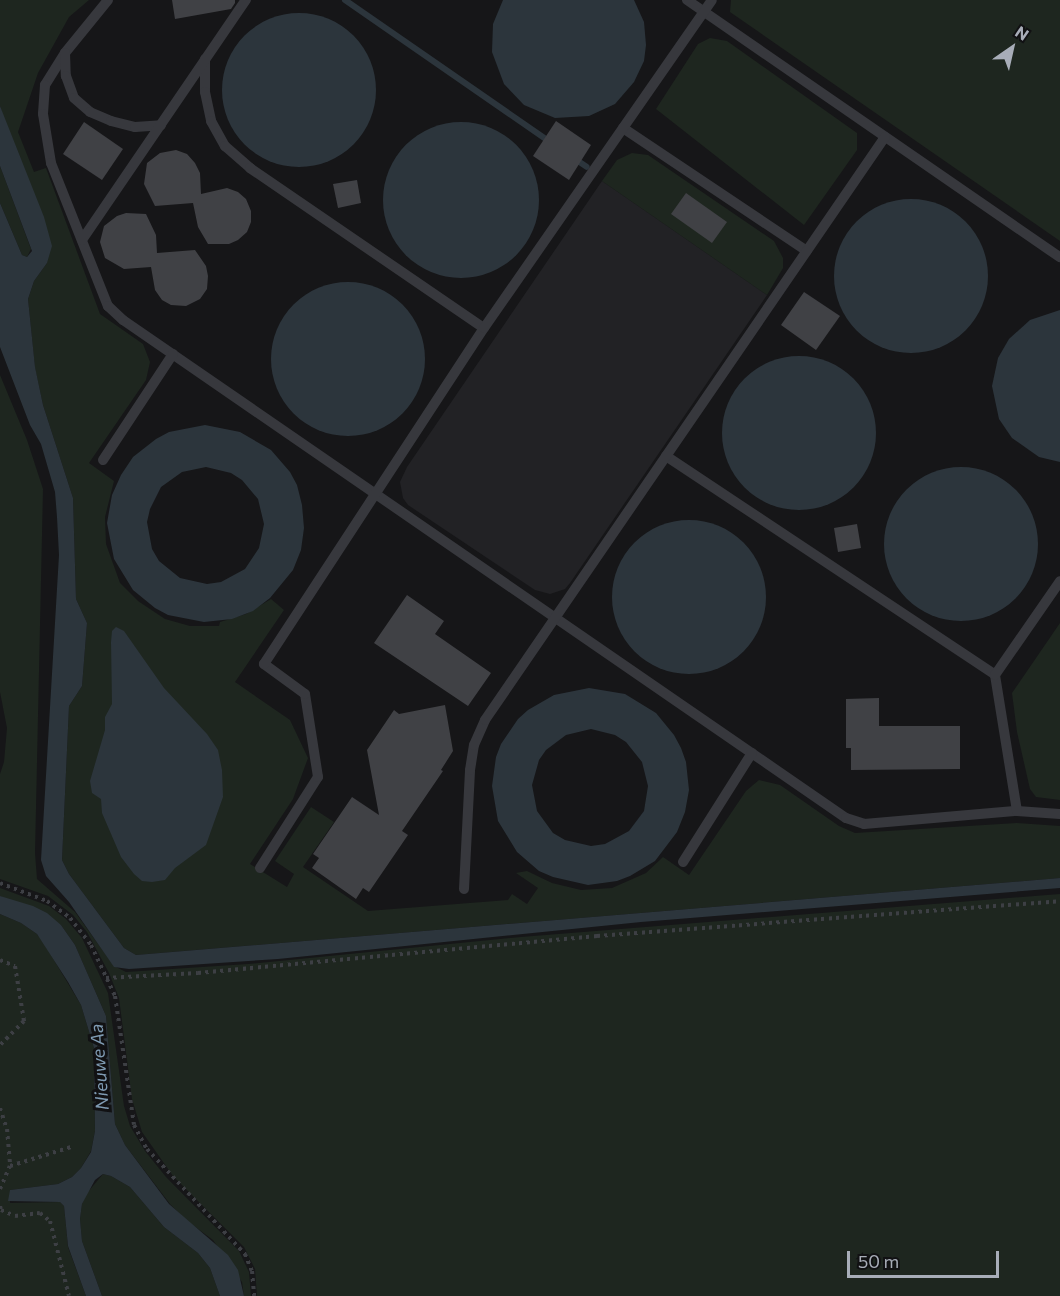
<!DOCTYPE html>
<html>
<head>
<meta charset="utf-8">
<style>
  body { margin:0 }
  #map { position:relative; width:1060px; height:1296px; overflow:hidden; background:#161618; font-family:Commissioner,sans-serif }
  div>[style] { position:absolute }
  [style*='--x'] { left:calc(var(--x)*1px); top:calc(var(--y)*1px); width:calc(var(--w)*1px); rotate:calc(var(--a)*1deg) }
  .built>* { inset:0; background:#222225 }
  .green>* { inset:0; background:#1e261f }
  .water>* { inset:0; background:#2c353c }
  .round { border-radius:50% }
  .stream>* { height:6px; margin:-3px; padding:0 3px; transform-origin:3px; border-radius:3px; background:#2c353c }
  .building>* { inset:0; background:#404145 }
  .path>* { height:4px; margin-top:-2px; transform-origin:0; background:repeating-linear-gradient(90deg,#3d3f44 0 3px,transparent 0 7.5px) }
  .lane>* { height:10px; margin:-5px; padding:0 5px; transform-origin:5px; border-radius:5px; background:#37383d }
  span { translate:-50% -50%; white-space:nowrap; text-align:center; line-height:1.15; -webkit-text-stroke:6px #111113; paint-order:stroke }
  .water-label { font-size:18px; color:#7f9bb3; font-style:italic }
  .north { position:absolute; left:982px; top:18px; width:60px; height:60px; -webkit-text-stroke:4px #111113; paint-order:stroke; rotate:34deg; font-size:16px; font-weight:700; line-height:24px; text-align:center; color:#a8adb8 }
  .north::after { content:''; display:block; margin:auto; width:21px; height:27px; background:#a8adb8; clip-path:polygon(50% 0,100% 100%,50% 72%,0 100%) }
  .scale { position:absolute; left:847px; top:1251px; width:152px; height:27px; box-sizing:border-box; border:3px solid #a8adb8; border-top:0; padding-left:8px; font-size:18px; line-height:21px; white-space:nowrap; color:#a8adb8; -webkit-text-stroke:4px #111113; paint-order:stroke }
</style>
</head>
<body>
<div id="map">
  <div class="built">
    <div style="clip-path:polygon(602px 181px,767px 295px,570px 583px,565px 589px,550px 594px,535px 590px,408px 505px,403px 498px,400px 482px,407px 467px)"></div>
  </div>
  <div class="green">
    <div style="clip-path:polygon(0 0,89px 0,69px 17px,38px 73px,18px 132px,34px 172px,46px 168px,100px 314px,143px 344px,150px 362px,146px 380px,89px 463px,114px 481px,105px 517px,106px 544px,120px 583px,138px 601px,165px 619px,190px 626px,219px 626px,220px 622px,246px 614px,271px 599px,284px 610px,235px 682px,290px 720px,308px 758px,293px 799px,250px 864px,287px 887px,294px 874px,275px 861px,311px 807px,334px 822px,303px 867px,368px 911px,508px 900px,512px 894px,527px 904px,538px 888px,516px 873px,527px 871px,552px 883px,581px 890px,612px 888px,646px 873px,663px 857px,689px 875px,746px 791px,759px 780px,780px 785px,839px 826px,855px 833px,1017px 823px,1060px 826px,1060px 878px,136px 955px,124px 948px,69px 874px,62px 860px,69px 706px,82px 686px,87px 623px,76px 599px,73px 498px,43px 405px,35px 368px,28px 299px,34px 281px,47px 263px,0 106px)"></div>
    <div style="clip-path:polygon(731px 0,1060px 0,1060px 241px,730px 12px)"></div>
    <div style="clip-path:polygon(710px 38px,727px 41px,857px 133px,857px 150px,804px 225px,656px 109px,698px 44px)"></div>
    <div style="clip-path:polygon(632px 153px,648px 155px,774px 241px,783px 258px,783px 268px,767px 295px,602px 181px,617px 160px)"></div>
    <div style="clip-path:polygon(0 166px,31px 249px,27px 257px,22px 255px,0 203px)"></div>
    <div style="clip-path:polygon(0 375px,27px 440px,43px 489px,35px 853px,37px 879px,75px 912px,114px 966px,126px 972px,248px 964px,521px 937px,1060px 894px,1060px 1296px,257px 1296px,255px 1269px,244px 1247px,173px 1176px,142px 1132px,132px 1099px,119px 998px,109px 973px,87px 932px,73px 915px,48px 896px,0 879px,0 774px,4px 762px,7px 728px,0 692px)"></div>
    <div style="clip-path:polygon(1060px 623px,1060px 800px,1036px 797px,1030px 789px,1017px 732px,1012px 693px)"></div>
    <div style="clip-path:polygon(0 888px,49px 906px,66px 919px,82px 938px,108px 993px,124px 1106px,130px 1126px,145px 1151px,166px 1177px,239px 1251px,249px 1272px,251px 1296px,244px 1296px,242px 1282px,213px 1240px,186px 1220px,170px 1204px,125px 1145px,115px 1124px,106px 1016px,75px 945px,61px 925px,0 896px)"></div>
    <div style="clip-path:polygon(0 914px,21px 923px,37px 934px,43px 942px,81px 1005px,94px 1048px,95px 1131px,91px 1151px,81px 1168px,72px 1177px,58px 1184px,10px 1190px,10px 1203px,60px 1202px,64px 1206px,68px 1247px,86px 1296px,0 1296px)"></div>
    <div style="clip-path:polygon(103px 1174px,111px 1176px,130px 1187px,164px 1227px,198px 1253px,210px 1268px,220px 1296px,102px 1296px,82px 1241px,80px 1219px,82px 1204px,87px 1193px)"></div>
  </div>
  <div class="water">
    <div style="clip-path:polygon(503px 0,634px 0,644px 22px,646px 45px,644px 61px,634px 82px,615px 104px,589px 116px,555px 118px,524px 105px,504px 84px,492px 52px,493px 24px)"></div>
    <div class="round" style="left:222px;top:13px;width:154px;height:154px"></div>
    <div style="clip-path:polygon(0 106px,44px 217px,52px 246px,47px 263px,34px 281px,28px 299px,35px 367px,43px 405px,73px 498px,76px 599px,87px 623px,82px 686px,69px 706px,62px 860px,69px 874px,124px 948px,136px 955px,1060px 878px,1060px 888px,641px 922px,278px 959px,129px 969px,114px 967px,69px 902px,46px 876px,41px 860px,59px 555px,57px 517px,55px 492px,41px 444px,30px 425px,0 347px,0 203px,22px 255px,27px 257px,32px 251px,0 166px)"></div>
    <div class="round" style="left:383px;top:122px;width:156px;height:156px"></div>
    <div class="round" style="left:834px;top:199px;width:154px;height:154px"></div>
    <div class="round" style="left:271px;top:282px;width:154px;height:154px"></div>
    <div style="clip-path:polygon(1060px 310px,1060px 462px,1039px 457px,1012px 438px,999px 419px,992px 386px,998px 358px,1009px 339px,1030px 320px)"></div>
    <div class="round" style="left:722px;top:356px;width:154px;height:154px"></div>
    <div style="clip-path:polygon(evenodd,205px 425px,240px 432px,271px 450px,290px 472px,297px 485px,302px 505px,304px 528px,301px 550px,293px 570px,270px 598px,253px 611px,232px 619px,204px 622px,168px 615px,155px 608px,133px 590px,114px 559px,107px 523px,112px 495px,121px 475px,133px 457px,156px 439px,169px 432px,205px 425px,206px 467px,231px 473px,242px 480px,258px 499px,264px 524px,259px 548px,245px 569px,221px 582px,207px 584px,180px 578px,159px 561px,152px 549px,147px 522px,150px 509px,161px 487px,182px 472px,206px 467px)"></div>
    <div class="round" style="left:884px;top:467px;width:154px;height:154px"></div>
    <div class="round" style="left:612px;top:520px;width:154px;height:154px"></div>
    <div style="clip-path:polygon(116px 627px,124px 631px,164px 688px,207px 734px,218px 750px,222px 770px,223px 797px,206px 845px,175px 868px,165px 880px,152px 882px,142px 881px,134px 874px,121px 857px,102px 813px,101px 799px,92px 793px,90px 781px,105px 730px,105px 717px,112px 704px,111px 642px,112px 631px)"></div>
    <div style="clip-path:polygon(evenodd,589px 688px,625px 694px,656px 713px,674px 735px,681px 748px,686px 762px,689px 790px,685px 812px,677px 832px,655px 861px,630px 876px,617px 881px,588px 885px,553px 877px,539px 871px,517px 852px,498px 821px,492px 786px,496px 757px,501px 744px,518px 719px,528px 710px,554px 695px,589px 688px,591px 729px,615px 735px,626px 742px,642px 762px,648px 786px,644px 811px,629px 831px,605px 844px,591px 846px,565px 840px,553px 833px,537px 811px,532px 785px,539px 760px,546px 750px,566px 735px,591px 729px)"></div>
    <div style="clip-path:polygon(0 896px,33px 906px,47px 913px,61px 925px,75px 945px,106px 1016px,115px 1124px,125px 1145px,169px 1204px,228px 1255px,238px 1270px,244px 1296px,220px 1296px,210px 1268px,198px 1253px,164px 1227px,130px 1187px,111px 1176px,103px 1174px,95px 1180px,82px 1204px,80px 1219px,82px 1241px,102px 1296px,86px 1296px,68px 1246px,64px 1206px,60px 1202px,8px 1201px,10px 1190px,58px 1184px,72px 1177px,81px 1168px,91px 1152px,95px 1131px,94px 1048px,81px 1005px,68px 982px,37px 934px,21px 923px,0 914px)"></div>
  </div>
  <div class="stream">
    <div style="--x:345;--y:0;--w:249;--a:34.7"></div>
    <div style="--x:575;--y:159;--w:14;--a:34"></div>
  </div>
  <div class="building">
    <div style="clip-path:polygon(172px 0,235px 0,235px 3px,231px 9px,175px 19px)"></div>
    <div style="clip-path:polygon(556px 121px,591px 145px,569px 180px,533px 156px)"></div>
    <div style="clip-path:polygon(84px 122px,123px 149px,102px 180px,63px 154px)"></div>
    <div style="clip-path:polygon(176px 150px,187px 154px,195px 163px,200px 173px,201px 194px,227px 188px,238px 192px,246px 199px,251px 211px,251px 222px,247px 232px,238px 240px,229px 244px,208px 244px,198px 227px,193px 203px,155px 206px,144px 184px,147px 163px,160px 153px)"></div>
    <div style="clip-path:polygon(357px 180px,361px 203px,338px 208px,333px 184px)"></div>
    <div style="clip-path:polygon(686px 193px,727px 222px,712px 243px,671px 214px)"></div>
    <div style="clip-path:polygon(126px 213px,146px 214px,156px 235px,157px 253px,195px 250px,206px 266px,208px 276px,207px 289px,200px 299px,186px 306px,171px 305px,162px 300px,155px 290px,151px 267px,124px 269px,105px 258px,100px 242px,104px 226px,117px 216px)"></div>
    <div style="clip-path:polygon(804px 292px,840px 316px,816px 350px,781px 325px)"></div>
    <div style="clip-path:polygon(857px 524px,861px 548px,838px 552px,834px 528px)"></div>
    <div style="clip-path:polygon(407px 595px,444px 621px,435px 634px,491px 673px,468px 706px,374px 643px)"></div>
    <div style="clip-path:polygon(879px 698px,879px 726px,960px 726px,960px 769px,851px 770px,851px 748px,846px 748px,846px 699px)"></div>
    <div style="clip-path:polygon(445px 705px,453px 751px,441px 770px,443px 771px,402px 831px,408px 835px,369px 892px,363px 888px,356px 899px,312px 868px,319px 858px,313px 854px,352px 797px,379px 815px,367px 750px,394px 710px,399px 714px)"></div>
  </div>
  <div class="path">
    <div style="--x:0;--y:883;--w:50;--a:21"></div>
    <div style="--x:47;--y:901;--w:29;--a:36"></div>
    <div style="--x:70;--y:918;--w:34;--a:52"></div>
    <div style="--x:91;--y:945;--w:56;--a:64.8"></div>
    <div style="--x:115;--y:996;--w:130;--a:81.6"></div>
    <div style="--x:134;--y:1125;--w:27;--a:62"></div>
    <div style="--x:147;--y:1149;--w:144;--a:47"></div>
    <div style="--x:245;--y:1254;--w:18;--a:68"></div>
    <div style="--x:252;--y:1271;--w:25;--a:85"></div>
    <div style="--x:0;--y:960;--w:16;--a:22"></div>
    <div style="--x:15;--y:966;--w:56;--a:80.7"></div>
    <div style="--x:24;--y:1021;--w:34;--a:135"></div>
    <div style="--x:106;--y:978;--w:92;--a:-3.1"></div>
    <div style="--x:198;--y:973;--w:401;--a:-5.3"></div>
    <div style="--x:597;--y:936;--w:464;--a:-4.3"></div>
    <div style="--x:0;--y:1108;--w:22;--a:72"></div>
    <div style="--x:7;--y:1129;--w:37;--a:85"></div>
    <div style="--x:0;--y:1189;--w:25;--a:-67"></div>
    <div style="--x:10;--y:1166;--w:64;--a:-17.3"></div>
    <div style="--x:0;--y:1206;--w:4;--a:76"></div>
    <div style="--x:1;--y:1210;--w:15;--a:23"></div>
    <div style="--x:15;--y:1216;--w:25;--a:-7"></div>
    <div style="--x:40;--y:1213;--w:13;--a:39"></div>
    <div style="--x:50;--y:1221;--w:77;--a:75.8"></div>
  </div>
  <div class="lane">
    <div style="--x:108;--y:0;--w:68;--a:129.1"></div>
    <div style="--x:65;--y:53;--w:38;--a:122"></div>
    <div style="--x:45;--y:85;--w:29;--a:94"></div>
    <div style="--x:43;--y:114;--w:50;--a:80.7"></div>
    <div style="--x:51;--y:163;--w:154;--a:68.3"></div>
    <div style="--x:108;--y:306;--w:21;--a:43"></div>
    <div style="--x:123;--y:320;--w:878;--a:34.56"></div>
    <div style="--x:846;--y:818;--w:19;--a:18"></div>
    <div style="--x:864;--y:824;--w:154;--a:-4.9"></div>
    <div style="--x:1017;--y:811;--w:43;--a:4"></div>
    <div style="--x:687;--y:0;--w:453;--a:34.6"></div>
    <div style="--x:65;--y:53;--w:23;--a:88"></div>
    <div style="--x:66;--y:76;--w:23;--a:70"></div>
    <div style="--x:74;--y:98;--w:21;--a:41"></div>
    <div style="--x:90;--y:112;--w:23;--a:23"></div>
    <div style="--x:111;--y:121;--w:25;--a:14"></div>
    <div style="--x:135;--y:127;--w:26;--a:-4"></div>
    <div style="--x:205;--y:59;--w:33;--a:90"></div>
    <div style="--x:205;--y:92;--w:30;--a:78"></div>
    <div style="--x:211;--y:121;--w:29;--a:61"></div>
    <div style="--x:225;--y:146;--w:33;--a:41"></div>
    <div style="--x:250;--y:168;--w:283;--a:34.4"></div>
    <div style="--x:623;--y:128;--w:221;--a:33.8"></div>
    <div style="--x:82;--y:240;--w:291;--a:-55.7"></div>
    <div style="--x:666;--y:456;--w:395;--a:33.6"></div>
    <div style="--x:103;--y:460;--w:127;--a:-56.6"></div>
    <div style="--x:1017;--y:811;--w:138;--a:-99.2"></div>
    <div style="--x:995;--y:675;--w:114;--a:-55.3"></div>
    <div style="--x:683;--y:862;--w:129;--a:-57.7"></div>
    <div style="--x:260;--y:868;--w:108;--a:-57.5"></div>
    <div style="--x:318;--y:777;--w:84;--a:-98.9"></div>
    <div style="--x:305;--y:694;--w:51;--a:-143.8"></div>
    <div style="--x:264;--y:664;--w:402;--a:-56.8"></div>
    <div style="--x:484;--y:328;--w:399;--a:-55.2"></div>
    <div style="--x:464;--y:889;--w:119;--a:-87.1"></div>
    <div style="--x:470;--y:770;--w:25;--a:-81"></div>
    <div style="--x:474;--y:745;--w:27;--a:-66"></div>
    <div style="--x:485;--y:720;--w:707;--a:-55.55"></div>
  </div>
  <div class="water-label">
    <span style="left:99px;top:1067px;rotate:-94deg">Nieuwe Aa</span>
  </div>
  <div class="north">N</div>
  <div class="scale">50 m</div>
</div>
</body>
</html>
